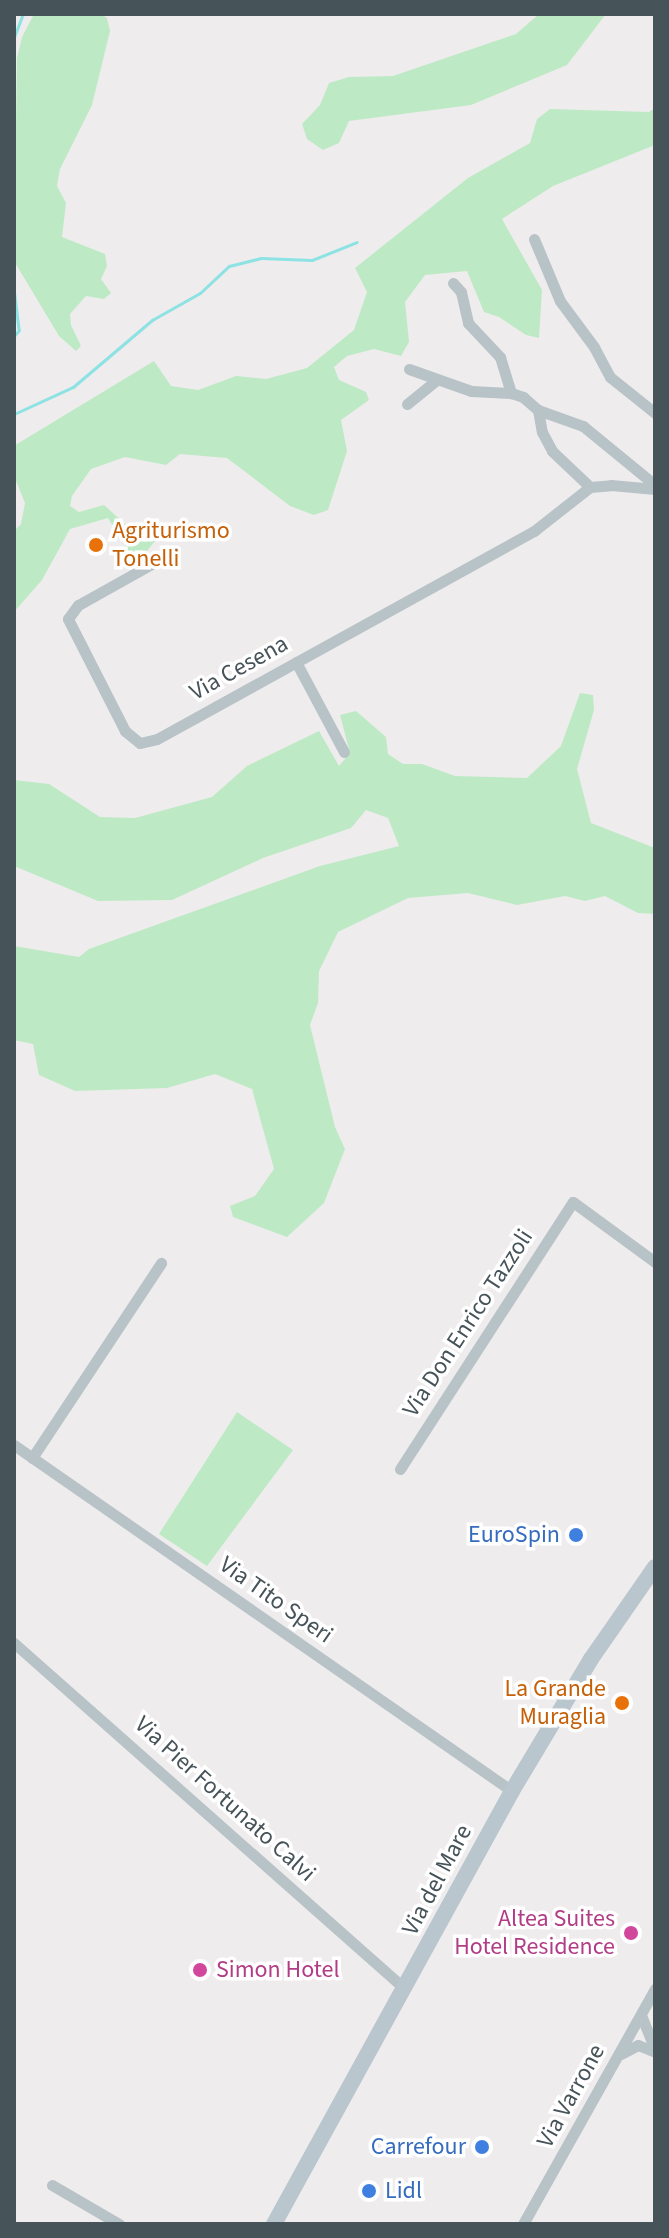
<!DOCTYPE html>
<html>
<head>
<meta charset="utf-8">
<style>
  body { margin:0 }
  #map { position:relative; width:669px; height:2238px; overflow:hidden; background:#efeced; font-family:"Source Sans 3",sans-serif }
  div>[style] { position:absolute }
  [style*='--x'] { left:calc(var(--x)*1px); top:calc(var(--y)*1px); width:calc(var(--w)*1px); rotate:calc(var(--a)*1deg) }
  .green>* { inset:0; background:#bdeac5 }
  .stream>* { height:3px; margin:-1.5px; padding:0 1.5px; transform-origin:1.5px; border-radius:1.5px; background:#8de2e3 }
  .street>* { height:11px; margin:-5.5px; padding:0 5.5px; transform-origin:5.5px; border-radius:5.5px; background:#b8c3c8 }
  .secondary>* { height:16px; margin:-8px; padding:0 8px; transform-origin:8px; border-radius:8px; background:#b9c6cd }
  .dots>* { width:22px; height:22px; translate:-50% -50%; box-sizing:border-box; border:4px solid #fff; border-radius:50% }
  span { translate:-50% -50%; white-space:nowrap; text-align:center; line-height:1.15; -webkit-text-stroke:7px #fff; paint-order:stroke }
  .food-label { font-size:24px; color:#c56008 }
  .left { translate:0 -50%; text-align:left }
  .right { translate:-100% -50%; text-align:right }
  .street-label { font-size:24px; color:#465358 }
  .shop-label { font-size:24px; color:#366cbe }
  .hotel-label { font-size:24px; color:#b23c85 }
  .frame { position:absolute; inset:0; border:16px solid #465358; pointer-events:none }
</style>
</head>
<body>
<div id="map">
  <div class="green">
    <div style="clip-path:polygon(34px 14px,101px 14px,107px 18px,110px 31px,92px 105px,60px 169px,57px 186px,66px 203px,62px 237px,105px 254px,107px 266px,101px 279px,111px 293px,104px 299px,86px 296px,70px 314px,71px 325px,81px 346px,76px 351px,59px 336px,14px 261px,17px 58px,22px 37px)"></div>
    <div style="clip-path:polygon(539px 14px,606px 14px,567px 65px,471px 105px,349px 121px,339px 143px,323px 150px,307px 139px,302px 124px,320px 105px,329px 83px,349px 77px,393px 76px,516px 34px)"></div>
    <div style="clip-path:polygon(655px 108px,655px 145px,553px 186px,502px 219px,542px 290px,539px 338px,526px 335px,499px 317px,484px 312px,467px 271px,425px 275px,405px 302px,409px 342px,401px 356px,374px 349px,347px 356px,334px 367px,339px 380px,366px 392px,369px 400px,341px 420px,347px 451px,328px 510px,314px 515px,290px 506px,227px 458px,180px 454px,166px 465px,125px 457px,91px 469px,72px 496px,70px 506px,79px 512px,104px 505px,136px 534px,150px 528px,159px 536px,143px 556px,132px 557px,108px 518px,70px 529px,42px 580px,14px 612px,14px 531px,21px 524px,25px 503px,14px 476px,14px 446px,17px 444px,154px 361px,171px 386px,198px 390px,236px 376px,266px 379px,307px 368px,354px 330px,367px 292px,355px 268px,468px 178px,530px 143px,537px 119px,550px 109px,649px 112px)"></div>
    <div style="clip-path:polygon(580px 693px,593px 695px,594px 710px,577px 769px,591px 823px,655px 848px,655px 914px,638px 913px,605px 896px,585px 901px,565px 896px,517px 905px,468px 893px,408px 898px,338px 932px,319px 971px,318px 1003px,310px 1025px,335px 1127px,345px 1149px,324px 1203px,287px 1237px,233px 1217px,230px 1206px,255px 1196px,274px 1169px,252px 1089px,215px 1074px,167px 1088px,75px 1091px,39px 1075px,33px 1044px,14px 1040px,14px 946px,79px 957px,89px 949px,320px 866px,399px 846px,388px 818px,366px 810px,351px 828px,263px 858px,172px 900px,98px 901px,14px 866px,14px 780px,49px 784px,100px 817px,135px 818px,212px 797px,247px 766px,319px 731px,339px 766px,350px 753px,340px 715px,356px 711px,386px 737px,388px 754px,403px 764px,422px 764px,455px 776px,527px 778px,561px 746px)"></div>
    <div style="clip-path:polygon(237px 1412px,293px 1450px,207px 1566px,159px 1534px)"></div>
  </div>
  <div class="stream">
    <div style="--x:14;--y:37;--w:25;--a:-69"></div>
    <div style="--x:14;--y:292;--w:38;--a:83"></div>
    <div style="--x:19;--y:330;--w:8;--a:130"></div>
    <div style="--x:14;--y:414;--w:65;--a:-24.6"></div>
    <div style="--x:73;--y:387;--w:104;--a:-40.3"></div>
    <div style="--x:152;--y:320;--w:55;--a:-29.4"></div>
    <div style="--x:200;--y:293;--w:40;--a:-43"></div>
    <div style="--x:229;--y:266;--w:33;--a:-14"></div>
    <div style="--x:261;--y:258;--w:51;--a:2.2"></div>
    <div style="--x:312;--y:260;--w:48;--a:-21.8"></div>
  </div>
  <div class="street">
    <div style="--x:534;--y:239;--w:67;--a:67.2"></div>
    <div style="--x:560;--y:301;--w:57;--a:53.5"></div>
    <div style="--x:594;--y:347;--w:34;--a:62"></div>
    <div style="--x:610;--y:377;--w:58;--a:38.7"></div>
    <div style="--x:453;--y:283;--w:12;--a:48"></div>
    <div style="--x:461;--y:292;--w:32;--a:77"></div>
    <div style="--x:468;--y:323;--w:47;--a:46.7"></div>
    <div style="--x:500;--y:357;--w:38;--a:73"></div>
    <div style="--x:409;--y:369;--w:66;--a:19.5"></div>
    <div style="--x:471;--y:391;--w:40;--a:2.9"></div>
    <div style="--x:511;--y:393;--w:13;--a:18"></div>
    <div style="--x:523;--y:397;--w:20;--a:41"></div>
    <div style="--x:538;--y:410;--w:48;--a:19.6"></div>
    <div style="--x:583;--y:426;--w:93;--a:39.3"></div>
    <div style="--x:407;--y:404;--w:36;--a:-39"></div>
    <div style="--x:538;--y:410;--w:22;--a:80"></div>
    <div style="--x:542;--y:432;--w:21;--a:62"></div>
    <div style="--x:552;--y:451;--w:52;--a:43.5"></div>
    <div style="--x:590;--y:487;--w:21;--a:-5"></div>
    <div style="--x:611;--y:485;--w:44;--a:5.2"></div>
    <div style="--x:173;--y:552;--w:109;--a:150.8"></div>
    <div style="--x:78;--y:605;--w:17;--a:126"></div>
    <div style="--x:68;--y:619;--w:126;--a:63"></div>
    <div style="--x:125;--y:731;--w:19;--a:39"></div>
    <div style="--x:140;--y:743;--w:17;--a:-13"></div>
    <div style="--x:157;--y:739;--w:431;--a:-28.9"></div>
    <div style="--x:534;--y:531;--w:71;--a:-38.2"></div>
    <div style="--x:296;--y:662;--w:102;--a:61.9"></div>
    <div style="--x:14;--y:1445;--w:606;--a:34.79"></div>
    <div style="--x:32;--y:1458;--w:234;--a:-56.5"></div>
    <div style="--x:400;--y:1469;--w:318;--a:-57.1"></div>
    <div style="--x:573;--y:1202;--w:102;--a:36.2"></div>
    <div style="--x:14;--y:1643;--w:522;--a:41.51"></div>
    <div style="--x:641;--y:2015;--w:38;--a:68"></div>
    <div style="--x:621;--y:2054;--w:19;--a:-28"></div>
    <div style="--x:638;--y:2045;--w:18;--a:22"></div>
    <div style="--x:52;--y:2185;--w:78;--a:30.2"></div>
    <div style="--x:523;--y:2224;--w:270;--a:-60.7"></div>
  </div>
  <div class="secondary">
    <div style="--x:274;--y:2224;--w:494;--a:-61.2"></div>
    <div style="--x:512;--y:1791;--w:154;--a:-59.1"></div>
    <div style="--x:591;--y:1659;--w:112;--a:-55.2"></div>
  </div>
  <div class="dots">
    <div style="left:96px;top:545px;background:#e8710a"></div>
    <div style="left:576px;top:1535px;background:#3f7fe0"></div>
    <div style="left:622px;top:1703px;background:#e8710a"></div>
    <div style="left:631px;top:1933px;background:#d1479c"></div>
    <div style="left:200px;top:1970px;background:#d1479c"></div>
    <div style="left:482px;top:2147px;background:#3f7fe0"></div>
    <div style="left:369px;top:2191px;background:#3f7fe0"></div>
  </div>
  <div class="food-label">
    <span class="left" style="left:112px;top:545px">Agriturismo<br>Tonelli</span>
    <span class="right" style="left:606px;top:1703px">La Grande<br>Muraglia</span>
  </div>
  <div class="street-label">
    <span style="left:239px;top:668px;rotate:-29deg">Via Cesena</span>
    <span style="left:468px;top:1323px;rotate:-57deg">Via Don Enrico Tazzoli</span>
    <span style="left:276px;top:1600px;rotate:35deg">Via Tito Speri</span>
    <span style="left:225px;top:1799px;rotate:42deg">Via Pier Fortunato Calvi</span>
    <span style="left:437px;top:1880px;rotate:-62deg">Via del Mare</span>
    <span style="left:571px;top:2096px;rotate:-61deg">Via Varrone</span>
  </div>
  <div class="shop-label">
    <span class="right" style="left:560px;top:1535px">EuroSpin</span>
    <span class="right" style="left:466px;top:2147px">Carrefour</span>
    <span class="left" style="left:385px;top:2191px">Lidl</span>
  </div>
  <div class="hotel-label">
    <span class="right" style="left:615px;top:1933px">Altea Suites<br>Hotel Residence</span>
    <span class="left" style="left:216px;top:1970px">Simon Hotel</span>
  </div>
  <div class="frame"></div>
</div>
</body>
</html>
